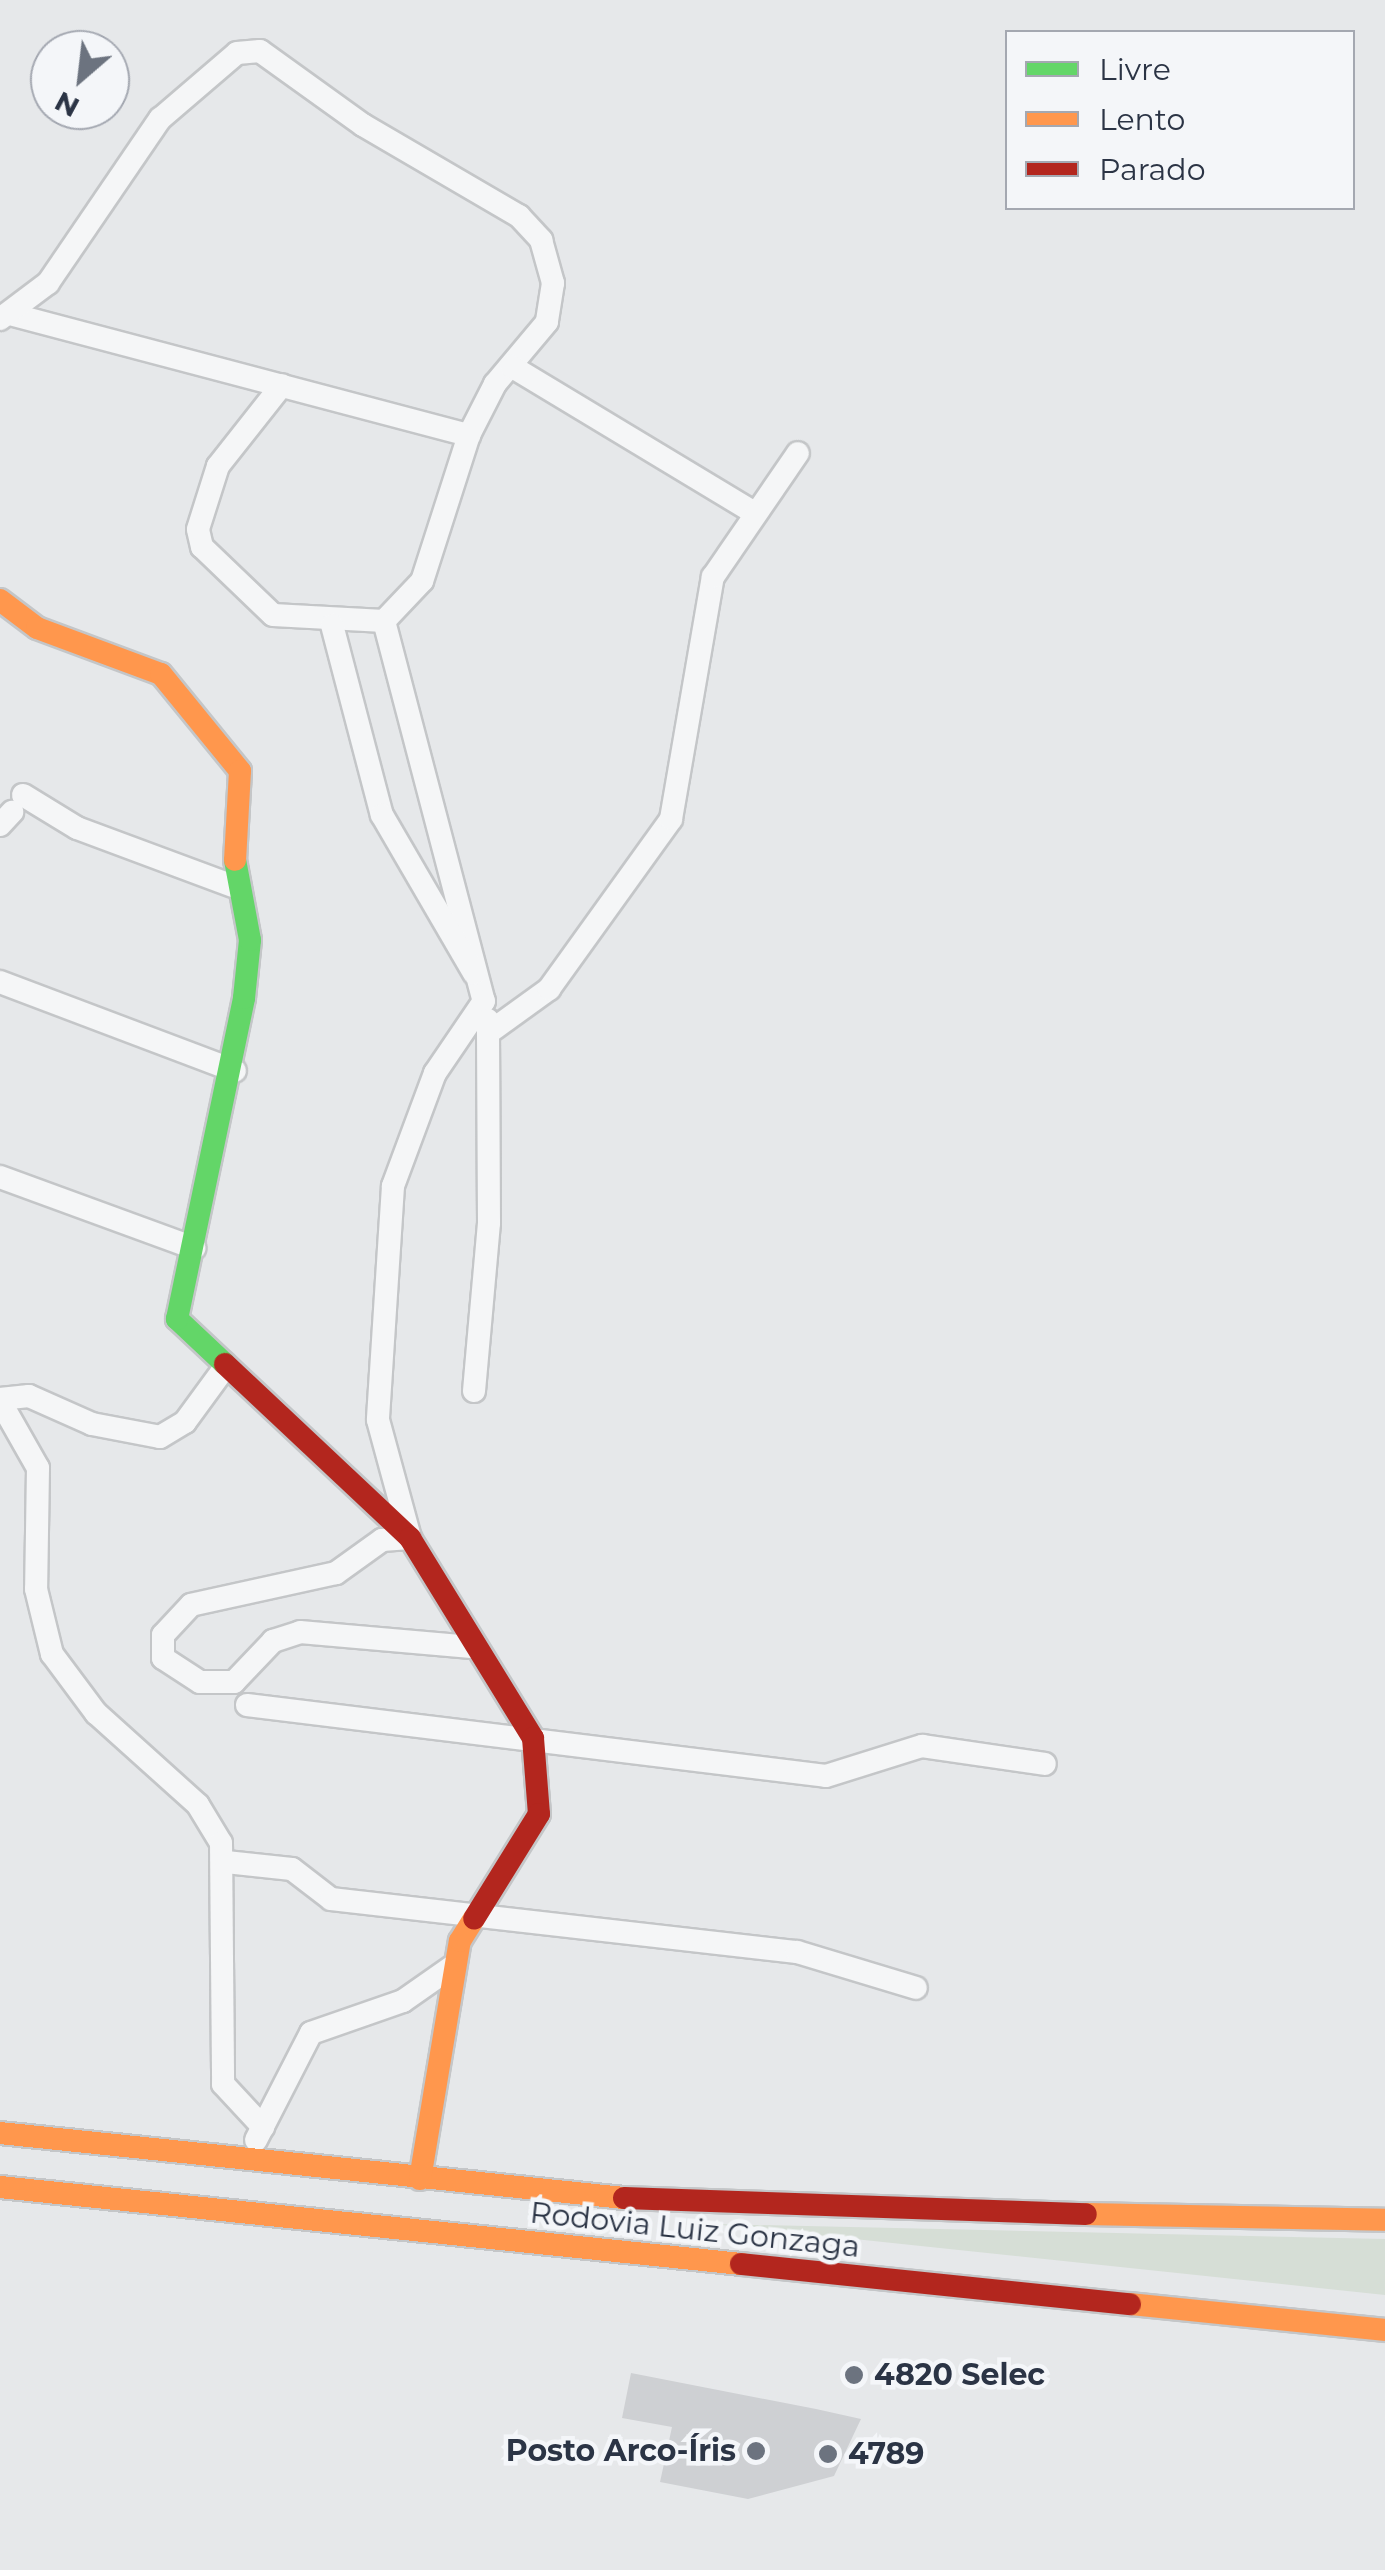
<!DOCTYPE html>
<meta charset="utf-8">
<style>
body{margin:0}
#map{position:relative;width:1385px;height:2570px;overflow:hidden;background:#e6e8ea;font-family:Montserrat,sans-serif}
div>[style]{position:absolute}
.green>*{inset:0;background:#d6ded6}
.building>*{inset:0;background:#ced0d3}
.roads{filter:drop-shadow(2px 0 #c4c6c8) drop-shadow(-2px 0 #c4c6c8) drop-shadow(0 2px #c4c6c8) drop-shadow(0 -2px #c4c6c8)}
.street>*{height:22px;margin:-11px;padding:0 11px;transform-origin:11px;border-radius:11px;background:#f5f6f7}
.fast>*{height:22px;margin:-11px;padding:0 11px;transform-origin:11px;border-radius:11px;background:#63d668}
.slow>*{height:22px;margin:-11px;padding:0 11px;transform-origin:11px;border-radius:11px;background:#ff974d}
.jam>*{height:22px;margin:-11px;padding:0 11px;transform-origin:11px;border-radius:11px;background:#b3261e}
.dots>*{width:28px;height:28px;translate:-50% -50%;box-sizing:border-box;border:5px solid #f4f6f9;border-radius:50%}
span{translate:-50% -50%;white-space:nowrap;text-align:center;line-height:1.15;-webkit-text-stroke:9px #f4f6f9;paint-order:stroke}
.street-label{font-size:30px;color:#2b3445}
.poi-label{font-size:30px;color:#2b3445;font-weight:700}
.left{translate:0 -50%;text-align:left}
.right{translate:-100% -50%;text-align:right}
.legend{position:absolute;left:1005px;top:30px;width:350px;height:180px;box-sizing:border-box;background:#f4f6f9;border:2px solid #a4a8b1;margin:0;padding:12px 18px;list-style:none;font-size:30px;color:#2b3445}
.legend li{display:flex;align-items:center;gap:20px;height:50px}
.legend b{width:50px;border:2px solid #a4a8b1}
.north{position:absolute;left:30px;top:30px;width:100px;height:100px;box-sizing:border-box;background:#f4f6f9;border:2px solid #a4a8b1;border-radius:50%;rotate:208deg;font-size:28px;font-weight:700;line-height:40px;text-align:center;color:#2b3445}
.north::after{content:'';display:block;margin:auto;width:35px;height:45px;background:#6c737f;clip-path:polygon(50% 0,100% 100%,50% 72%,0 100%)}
</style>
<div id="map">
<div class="green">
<div style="clip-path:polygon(713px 2224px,1385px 2239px,1385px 2295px)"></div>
</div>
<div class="building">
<div style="clip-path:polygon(631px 2373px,816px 2409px,861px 2419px,834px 2476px,748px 2499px,660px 2482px,672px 2427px,622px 2418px)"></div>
</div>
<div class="roads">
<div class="street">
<div style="left:10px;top:314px;width:475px;rotate:14.8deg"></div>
<div style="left:0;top:319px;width:60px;rotate:-36.9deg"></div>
<div style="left:48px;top:283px;width:199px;rotate:-55.7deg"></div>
<div style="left:160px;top:119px;width:101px;rotate:-40.6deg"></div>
<div style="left:237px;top:53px;width:23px;rotate:-5deg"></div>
<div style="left:260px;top:51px;width:127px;rotate:35.7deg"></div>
<div style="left:363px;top:125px;width:181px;rotate:30.3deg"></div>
<div style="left:519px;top:216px;width:33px;rotate:47deg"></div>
<div style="left:541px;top:240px;width:45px;rotate:74.4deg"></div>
<div style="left:553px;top:283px;width:39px;rotate:99deg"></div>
<div style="left:547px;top:322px;width:81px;rotate:130deg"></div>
<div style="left:495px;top:384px;width:57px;rotate:117deg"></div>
<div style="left:469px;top:435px;width:153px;rotate:107.8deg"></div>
<div style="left:422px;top:581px;width:55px;rotate:133.5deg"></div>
<div style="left:384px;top:621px;width:111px;rotate:-176.9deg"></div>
<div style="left:273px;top:615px;width:98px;rotate:-136.2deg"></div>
<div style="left:202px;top:547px;width:18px;rotate:-103deg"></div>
<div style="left:198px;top:529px;width:66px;rotate:-72.4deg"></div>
<div style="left:218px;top:466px;width:103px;rotate:-51.7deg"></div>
<div style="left:511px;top:366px;width:283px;rotate:31.1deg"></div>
<div style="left:384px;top:621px;width:393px;rotate:75.3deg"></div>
<div style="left:484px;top:1001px;width:87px;rotate:124.2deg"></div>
<div style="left:435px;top:1073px;width:121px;rotate:110.4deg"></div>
<div style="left:393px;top:1186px;width:234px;rotate:93.7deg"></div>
<div style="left:378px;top:1420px;width:122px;rotate:74.8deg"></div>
<div style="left:410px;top:1538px;width:28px;rotate:176deg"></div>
<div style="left:382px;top:1540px;width:57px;rotate:144.3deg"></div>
<div style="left:336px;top:1573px;width:148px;rotate:167.6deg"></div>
<div style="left:191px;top:1605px;width:41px;rotate:133deg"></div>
<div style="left:163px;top:1635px;width:23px;rotate:90deg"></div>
<div style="left:163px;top:1658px;width:44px;rotate:33deg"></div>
<div style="left:200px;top:1682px;width:34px"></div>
<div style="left:234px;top:1682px;width:57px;rotate:-46.4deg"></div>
<div style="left:273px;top:1641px;width:28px;rotate:-18deg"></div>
<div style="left:300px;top:1632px;width:172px;rotate:5deg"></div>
<div style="left:332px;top:625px;width:196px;rotate:75.3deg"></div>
<div style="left:382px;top:815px;width:183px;rotate:59.8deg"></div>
<div style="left:23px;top:795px;width:63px;rotate:31.4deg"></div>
<div style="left:77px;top:828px;width:166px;rotate:20.4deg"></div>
<div style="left:0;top:825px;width:18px;rotate:-47deg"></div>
<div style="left:0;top:982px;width:251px;rotate:20.7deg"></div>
<div style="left:491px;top:1031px;width:72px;rotate:-35.9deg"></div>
<div style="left:549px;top:989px;width:209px;rotate:-54.3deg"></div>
<div style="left:671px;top:819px;width:246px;rotate:-80.2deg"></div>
<div style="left:713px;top:577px;width:150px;rotate:-55.6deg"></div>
<div style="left:0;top:1177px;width:207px;rotate:20.1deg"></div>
<div style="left:474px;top:1391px;width:169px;rotate:-84.9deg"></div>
<div style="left:489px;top:1223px;width:203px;rotate:-90.3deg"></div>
<div style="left:0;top:1399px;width:29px;rotate:-6deg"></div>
<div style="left:29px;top:1396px;width:69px;rotate:24deg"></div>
<div style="left:92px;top:1424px;width:69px;rotate:10.8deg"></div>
<div style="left:160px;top:1437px;width:29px;rotate:-31deg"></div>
<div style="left:185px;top:1422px;width:69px;rotate:-53.8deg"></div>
<div style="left:0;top:1401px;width:77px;rotate:60.4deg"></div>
<div style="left:38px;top:1468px;width:121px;rotate:90.9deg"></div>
<div style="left:36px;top:1589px;width:67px;rotate:76.2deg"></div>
<div style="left:52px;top:1654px;width:74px;rotate:53.3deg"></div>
<div style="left:96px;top:1713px;width:137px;rotate:42deg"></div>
<div style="left:198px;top:1805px;width:44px;rotate:58.8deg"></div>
<div style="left:221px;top:1843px;width:241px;rotate:89.5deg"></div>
<div style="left:223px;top:2084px;width:59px;rotate:47.1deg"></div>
<div style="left:247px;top:1705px;width:583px;rotate:6.99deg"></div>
<div style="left:826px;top:1776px;width:101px;rotate:-17.4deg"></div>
<div style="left:922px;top:1746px;width:124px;rotate:8.3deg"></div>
<div style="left:226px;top:1862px;width:66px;rotate:6.1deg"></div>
<div style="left:292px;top:1869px;width:49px;rotate:37.6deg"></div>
<div style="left:331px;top:1899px;width:469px;rotate:6.5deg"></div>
<div style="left:797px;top:1952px;width:124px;rotate:16.8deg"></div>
<div style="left:256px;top:2140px;width:120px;rotate:-62.8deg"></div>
<div style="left:311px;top:2033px;width:97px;rotate:-19.2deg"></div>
<div style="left:403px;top:2001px;width:61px;rotate:-35deg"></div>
</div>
<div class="fast">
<div style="left:225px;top:1364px;width:66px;rotate:-136.8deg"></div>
<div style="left:177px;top:1319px;width:328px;rotate:-78.2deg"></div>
<div style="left:244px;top:998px;width:58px;rotate:-84.1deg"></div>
<div style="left:250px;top:940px;width:81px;rotate:-100.6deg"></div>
</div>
<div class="slow">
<div style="left:0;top:600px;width:46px;rotate:37.1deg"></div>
<div style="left:37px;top:628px;width:132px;rotate:20.4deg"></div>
<div style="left:161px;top:674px;width:125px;rotate:50.8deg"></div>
<div style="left:240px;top:771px;width:89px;rotate:93.2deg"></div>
<div style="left:0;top:2133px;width:627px;rotate:5.95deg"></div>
<div style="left:420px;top:2179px;width:241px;rotate:-80.5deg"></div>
<div style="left:460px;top:1941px;width:26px;rotate:-58deg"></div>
<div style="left:0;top:2187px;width:745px;rotate:5.93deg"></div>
<div style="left:1086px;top:2214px;width:299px;rotate:1.1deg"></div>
<div style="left:1130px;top:2304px;width:256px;rotate:5.8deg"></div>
</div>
<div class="jam">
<div style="left:225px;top:1364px;width:254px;rotate:43.2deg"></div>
<div style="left:410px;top:1538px;width:235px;rotate:58.4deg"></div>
<div style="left:533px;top:1738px;width:76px;rotate:85.5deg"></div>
<div style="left:539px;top:1814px;width:123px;rotate:121.8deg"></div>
<div style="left:624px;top:2198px;width:462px;rotate:2deg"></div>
<div style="left:741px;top:2264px;width:391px;rotate:5.9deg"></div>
</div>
</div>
<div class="dots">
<div style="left:854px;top:2375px;background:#6c737f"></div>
<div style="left:756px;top:2451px;background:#6c737f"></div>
<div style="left:828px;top:2454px;background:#6c737f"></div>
</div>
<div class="street-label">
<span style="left:695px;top:2230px;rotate:6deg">Rodovia Luiz Gonzaga</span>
</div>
<div class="poi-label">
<span class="left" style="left:874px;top:2375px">4820 Selec</span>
<span class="right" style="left:736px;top:2451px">Posto Arco-Íris</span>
<span class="left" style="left:848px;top:2454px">4789</span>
</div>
<ul class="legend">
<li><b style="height:12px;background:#63d668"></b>Livre</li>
<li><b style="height:12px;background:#ff974d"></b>Lento</li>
<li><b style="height:12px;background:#b3261e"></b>Parado</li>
</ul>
<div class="north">N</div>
</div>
